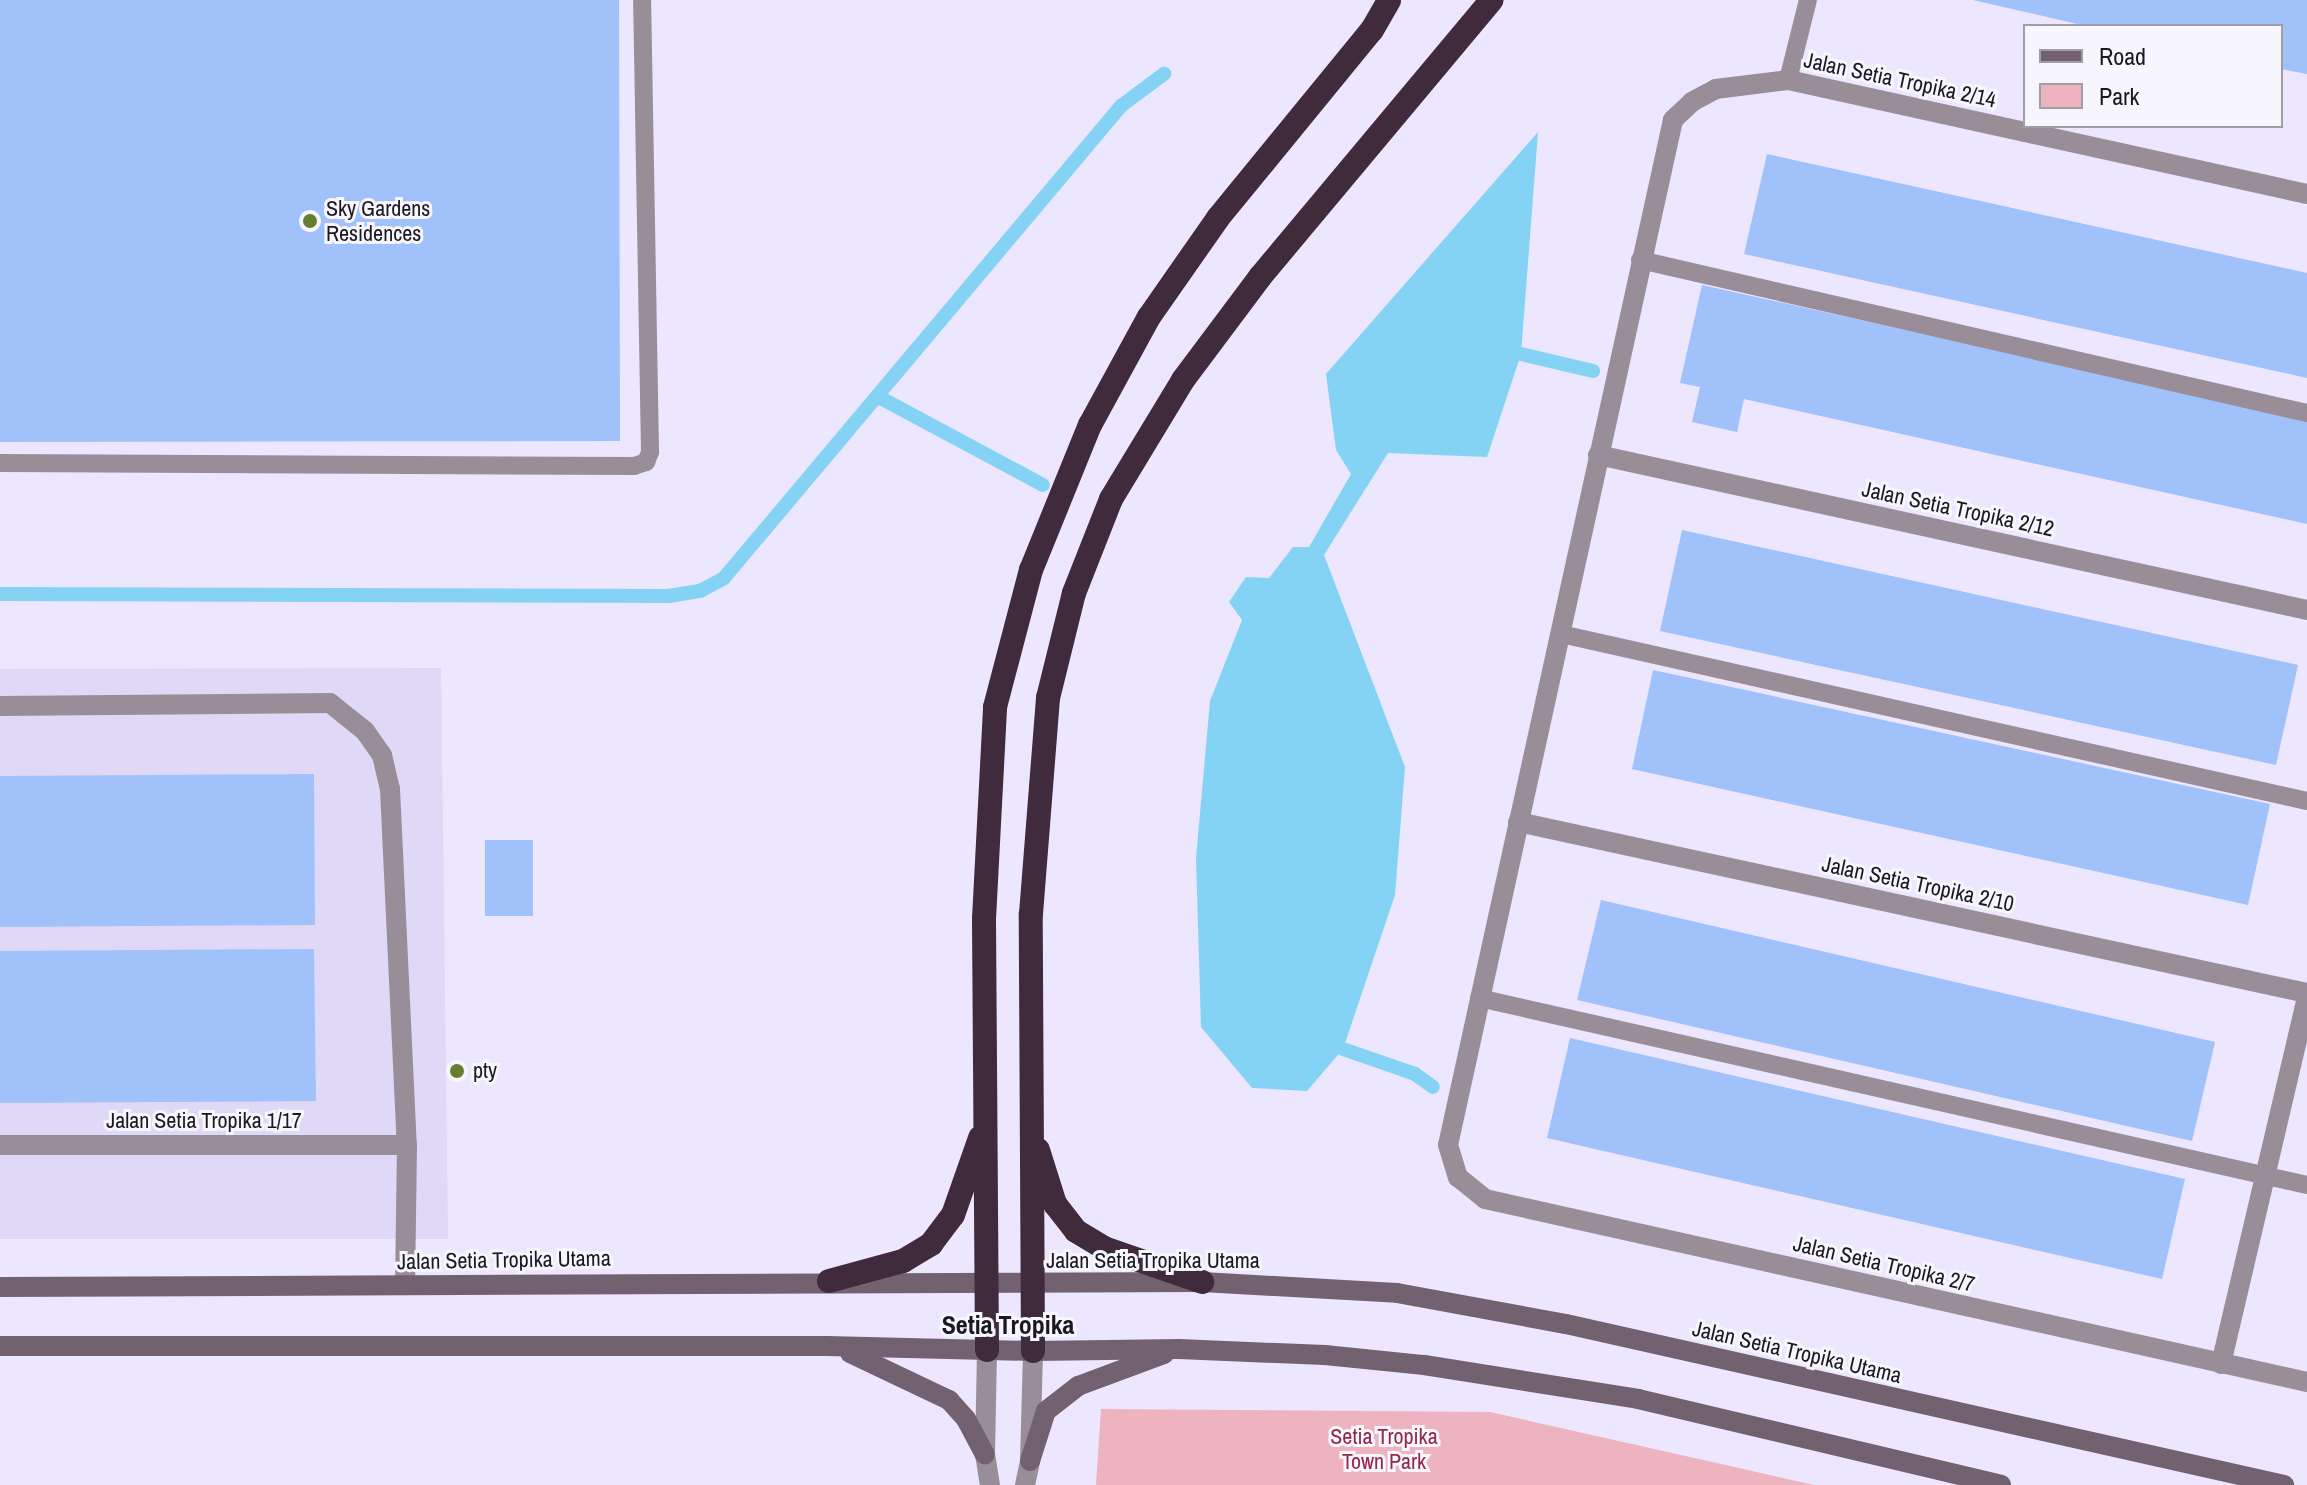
<!DOCTYPE html>
<style>
body{margin:0}
#map{position:relative;width:2307px;height:1485px;overflow:hidden;background:#ece6fe;font-family:"Archivo Narrow",sans-serif}
div>[style]{position:absolute}
.built>*{inset:0;background:#dfd8f6}
.green>*{inset:0;background:#edb3be}
.water>*{inset:0;background:#85d3f4}
.stream>*{height:14px;margin:-7px;padding:0 7px;transform-origin:7px;border-radius:7px;background:#85d3f4}
.building>*{inset:0;background:#a1c1fb}
.service>*{height:18px;margin:-9px;padding:0 9px;transform-origin:9px;border-radius:9px;background:#998e97}
.minor>*{height:20px;margin:-10px;padding:0 10px;transform-origin:10px;border-radius:10px;background:#998e97}
.secondary>*{height:20px;margin:-10px;padding:0 10px;transform-origin:10px;border-radius:10px;background:#72626f}
.motorway>*{height:24px;margin:-12px;padding:0 12px;transform-origin:12px;border-radius:12px;background:#3f2b3c}
.dots>*{width:22px;height:22px;translate:-50% -50%;box-sizing:border-box;border:4px solid #f7f6fc;border-radius:50%}
span{translate:-50% -50%;white-space:nowrap;text-align:center;line-height:1.15;-webkit-text-stroke:6px #f7f6fc;paint-order:stroke}
.street-label{font-size:22px;color:#1b1822}
.poi-label{font-size:22px;color:#1b1822}
.left{translate:0 -50%;text-align:left}
.park-label{font-size:22px;color:#922949}
.quarter-label{font-size:26px;color:#1b1822;font-weight:700}
.legend{position:absolute;left:2023px;top:24px;width:260px;height:104px;box-sizing:border-box;background:#f7f6fc;border:2px solid #9f9da5;margin:0;padding:10px 14px;list-style:none;font-size:24px;color:#1b1822}
.legend li{display:flex;align-items:center;gap:16px;height:40px}
.legend b{width:40px;border:2px solid #9f9da5}
</style>
<div id="map">
<div class="built">
<div style="clip-path:polygon(441px 668px,448px 1239px,0 1239px,0 669px)"></div>
</div>
<div class="green">
<div style="clip-path:polygon(1101px 1409px,1490px 1412px,1814px 1485px,1096px 1485px)"></div>
</div>
<div class="water">
<div style="clip-path:polygon(1538px 132px,1521px 354px,1487px 457px,1388px 453px,1324px 555px,1405px 767px,1395px 895px,1343px 1049px,1307px 1091px,1252px 1088px,1201px 1027px,1196px 858px,1210px 701px,1242px 620px,1229px 602px,1246px 577px,1269px 578px,1293px 547px,1309px 547px,1351px 474px,1336px 450px,1326px 374px)"></div>
</div>
<div class="stream">
<div style="left:1521px;top:354px;width:74px;rotate:13.3deg"></div>
<div style="left:877px;top:396px;width:188px;rotate:28.2deg"></div>
<div style="left:0;top:594px;width:668px;rotate:0.17deg"></div>
<div style="left:668px;top:596px;width:32px;rotate:-9deg"></div>
<div style="left:700px;top:591px;width:27px;rotate:-28deg"></div>
<div style="left:724px;top:578px;width:617px;rotate:-49.93deg"></div>
<div style="left:1121px;top:106px;width:54px;rotate:-36.7deg"></div>
<div style="left:1343px;top:1049px;width:76px;rotate:19.1deg"></div>
<div style="left:1415px;top:1074px;width:22px;rotate:36deg"></div>
</div>
<div class="building">
<div style="clip-path:polygon(0 0,619px 0,620px 441px,0 442px)"></div>
<div style="clip-path:polygon(1973px 0,2307px 0,2307px 74px,2281px 69px,2281px 26px,2086px 26px)"></div>
<div style="clip-path:polygon(1767px 154px,2307px 273px,2307px 378px,1744px 254px)"></div>
<div style="clip-path:polygon(1702px 285px,2307px 419px,2307px 524px,1744px 399px,1737px 432px,1692px 422px,1700px 387px,1680px 383px)"></div>
<div style="clip-path:polygon(1682px 530px,2298px 665px,2276px 765px,1660px 631px)"></div>
<div style="clip-path:polygon(1653px 670px,2270px 804px,2248px 905px,1632px 769px)"></div>
<div style="clip-path:polygon(314px 774px,315px 925px,0 927px,0 776px)"></div>
<div style="clip-path:polygon(485px 840px,533px 840px,533px 916px,485px 916px)"></div>
<div style="clip-path:polygon(1601px 900px,2215px 1042px,2192px 1141px,1577px 1000px)"></div>
<div style="clip-path:polygon(314px 949px,316px 1101px,0 1103px,0 951px)"></div>
<div style="clip-path:polygon(1570px 1038px,2185px 1179px,2162px 1279px,1547px 1138px)"></div>
</div>
<div class="service">
<div style="left:1788px;top:80px;width:82px;rotate:-76deg"></div>
<div style="left:1640px;top:260px;width:684px;rotate:12.92deg"></div>
<div style="left:0;top:463px;width:634px;rotate:0.27deg"></div>
<div style="left:634px;top:466px;width:13px;rotate:-18deg"></div>
<div style="left:646px;top:462px;width:11px;rotate:-68deg"></div>
<div style="left:650px;top:452px;width:452px;rotate:-91deg"></div>
<div style="left:1561px;top:634px;width:764px;rotate:12.62deg"></div>
<div style="left:1479px;top:998px;width:849px;rotate:12.73deg"></div>
</div>
<div class="minor">
<div style="left:2307px;top:194px;width:531px;rotate:-167.61deg"></div>
<div style="left:1788px;top:80px;width:73px;rotate:172.9deg"></div>
<div style="left:1716px;top:89px;width:27px;rotate:152deg"></div>
<div style="left:1692px;top:102px;width:26px;rotate:137deg"></div>
<div style="left:1673px;top:120px;width:1049px;rotate:102.38deg"></div>
<div style="left:1448px;top:1145px;width:34px;rotate:73deg"></div>
<div style="left:1458px;top:1177px;width:35px;rotate:39deg"></div>
<div style="left:1485px;top:1199px;width:842px;rotate:12.55deg"></div>
<div style="left:1598px;top:455px;width:726px;rotate:12.33deg"></div>
<div style="left:0;top:706px;width:330px;rotate:-0.5deg"></div>
<div style="left:330px;top:703px;width:45px;rotate:38.7deg"></div>
<div style="left:365px;top:731px;width:29px;rotate:55deg"></div>
<div style="left:382px;top:755px;width:35px;rotate:77deg"></div>
<div style="left:390px;top:789px;width:356px;rotate:87.3deg"></div>
<div style="left:407px;top:1145px;width:140px;rotate:90.8deg"></div>
<div style="left:1518px;top:822px;width:807px;rotate:12.23deg"></div>
<div style="left:0;top:1145px;width:407px"></div>
<div style="left:987px;top:1350px;width:104px;rotate:91.1deg"></div>
<div style="left:985px;top:1454px;width:31px;rotate:81deg"></div>
<div style="left:2221px;top:1364px;width:377px;rotate:-76.8deg"></div>
<div style="left:1025px;top:1485px;width:25px;rotate:-78deg"></div>
<div style="left:1030px;top:1461px;width:110px;rotate:-88.4deg"></div>
</div>
<div class="secondary">
<div style="left:0;top:1287px;width:1202px;rotate:-0.24deg"></div>
<div style="left:1202px;top:1282px;width:195px;rotate:3.2deg"></div>
<div style="left:1397px;top:1293px;width:172px;rotate:10.4deg"></div>
<div style="left:1566px;top:1324px;width:736px;rotate:12.64deg"></div>
<div style="left:0;top:1346px;width:827px"></div>
<div style="left:827px;top:1346px;width:206px;rotate:1.4deg"></div>
<div style="left:1033px;top:1351px;width:146px;rotate:-0.8deg"></div>
<div style="left:1179px;top:1349px;width:146px;rotate:2.4deg"></div>
<div style="left:1325px;top:1355px;width:100px;rotate:5.8deg"></div>
<div style="left:1424px;top:1365px;width:217px;rotate:9deg"></div>
<div style="left:1638px;top:1399px;width:373px;rotate:13.3deg"></div>
<div style="left:850px;top:1353px;width:110px;rotate:25.4deg"></div>
<div style="left:949px;top:1400px;width:25px;rotate:48deg"></div>
<div style="left:966px;top:1419px;width:40px;rotate:62deg"></div>
<div style="left:1030px;top:1461px;width:52px;rotate:-72.3deg"></div>
<div style="left:1046px;top:1411px;width:41px;rotate:-38deg"></div>
<div style="left:1078px;top:1386px;width:92px;rotate:-20.4deg"></div>
</div>
<div class="motorway">
<div style="left:1038px;top:1150px;width:57px;rotate:72.5deg"></div>
<div style="left:1055px;top:1204px;width:34px;rotate:52deg"></div>
<div style="left:1076px;top:1231px;width:33px;rotate:31deg"></div>
<div style="left:1104px;top:1248px;width:104px;rotate:19.1deg"></div>
<div style="left:829px;top:1281px;width:77px;rotate:-15.1deg"></div>
<div style="left:903px;top:1261px;width:33px;rotate:-31deg"></div>
<div style="left:931px;top:1244px;width:36px;rotate:-53deg"></div>
<div style="left:953px;top:1215px;width:82px;rotate:-70.7deg"></div>
<div style="left:987px;top:1350px;width:431px;rotate:-90.4deg"></div>
<div style="left:984px;top:919px;width:212px;rotate:-87deg"></div>
<div style="left:995px;top:707px;width:142px;rotate:-75.3deg"></div>
<div style="left:1031px;top:570px;width:157px;rotate:-67.9deg"></div>
<div style="left:1090px;top:425px;width:123px;rotate:-61.4deg"></div>
<div style="left:1149px;top:317px;width:121px;rotate:-55.1deg"></div>
<div style="left:1218px;top:218px;width:243px;rotate:-50.7deg"></div>
<div style="left:1372px;top:30px;width:34px;rotate:-60deg"></div>
<div style="left:1033px;top:1351px;width:437px;rotate:-90.3deg"></div>
<div style="left:1031px;top:914px;width:217px;rotate:-85.5deg"></div>
<div style="left:1048px;top:698px;width:108px;rotate:-76.1deg"></div>
<div style="left:1074px;top:593px;width:101px;rotate:-68.5deg"></div>
<div style="left:1111px;top:499px;width:139px;rotate:-58.8deg"></div>
<div style="left:1183px;top:380px;width:129px;rotate:-53.2deg"></div>
<div style="left:1260px;top:277px;width:361px;rotate:-50.1deg"></div>
</div>
<div class="dots">
<div style="left:310px;top:221px;background:#677e30"></div>
<div style="left:457px;top:1071px;background:#677e30"></div>
</div>
<div class="street-label">
<span style="left:1900px;top:80px;rotate:12deg">Jalan Setia Tropika 2/14</span>
<span style="left:1958px;top:509px;rotate:12deg">Jalan Setia Tropika 2/12</span>
<span style="left:1918px;top:884px;rotate:12deg">Jalan Setia Tropika 2/10</span>
<span style="left:204px;top:1121px">Jalan Setia Tropika 1/17</span>
<span style="left:504px;top:1260px;rotate:-1deg">Jalan Setia Tropika Utama</span>
<span style="left:1153px;top:1261px">Jalan Setia Tropika Utama</span>
<span style="left:1884px;top:1264px;rotate:13deg">Jalan Setia Tropika 2/7</span>
<span style="left:1797px;top:1352px;rotate:13deg">Jalan Setia Tropika Utama</span>
</div>
<div class="poi-label">
<span class="left" style="left:326px;top:221px">Sky Gardens<br>Residences</span>
<span class="left" style="left:473px;top:1071px">pty</span>
</div>
<div class="park-label">
<span style="left:1384px;top:1449px">Setia Tropika<br>Town Park</span>
</div>
<div class="quarter-label">
<span style="left:1008px;top:1325px">Setia Tropika</span>
</div>
<ul class="legend">
<li><b style="height:10px;background:#72626f"></b>Road</li>
<li><b style="height:22px;background:#edb3be"></b>Park</li>
</ul>
</div>
